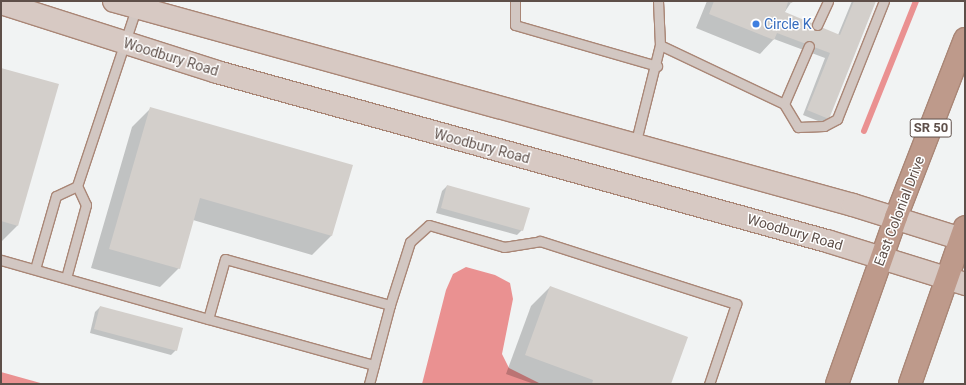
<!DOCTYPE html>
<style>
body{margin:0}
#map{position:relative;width:966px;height:385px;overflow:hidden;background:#f1f3f3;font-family:Roboto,sans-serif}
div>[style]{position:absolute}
.water>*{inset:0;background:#ea9191}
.shadow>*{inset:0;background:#0003}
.stream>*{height:6px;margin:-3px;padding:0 3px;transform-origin:3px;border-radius:3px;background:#ea9191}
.building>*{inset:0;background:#d3cfcb}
.roads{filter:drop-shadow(1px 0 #a98676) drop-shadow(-1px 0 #a98676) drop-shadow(0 1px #a98676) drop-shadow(0 -1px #a98676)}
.lane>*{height:9px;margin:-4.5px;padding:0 4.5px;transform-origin:4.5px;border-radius:4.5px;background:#d2c7c2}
.secondary>*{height:22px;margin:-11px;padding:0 11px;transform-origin:11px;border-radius:11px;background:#d7c9c3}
.highway>*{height:22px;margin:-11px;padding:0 11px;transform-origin:11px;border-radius:11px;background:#be9a8b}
.dots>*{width:11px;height:11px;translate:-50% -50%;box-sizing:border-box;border:2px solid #fff;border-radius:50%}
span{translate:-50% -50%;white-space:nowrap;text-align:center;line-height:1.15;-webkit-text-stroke:3px #fff;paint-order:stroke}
.shield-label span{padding:1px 3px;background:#fff;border:1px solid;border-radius:3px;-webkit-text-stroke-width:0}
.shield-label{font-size:13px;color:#5e4f49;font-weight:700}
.shop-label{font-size:14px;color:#366cbe}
.left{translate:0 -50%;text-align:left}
.street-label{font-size:14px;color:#5e4f49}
.frame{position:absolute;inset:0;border:2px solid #5e4f49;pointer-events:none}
</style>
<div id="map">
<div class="water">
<div style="clip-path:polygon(466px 267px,495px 275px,510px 283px,513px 299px,502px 354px,509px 368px,541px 384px,422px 384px,446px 290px,453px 274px)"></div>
<div style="clip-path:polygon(1px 372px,44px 384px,1px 384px)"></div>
</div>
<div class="shadow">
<div style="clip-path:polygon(707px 1px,792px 1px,782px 16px,838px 35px,852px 1px,874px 1px,828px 118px,823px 123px,803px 115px,825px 58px,774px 39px,760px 54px,696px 28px)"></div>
<div style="clip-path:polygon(1px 69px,17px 226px,1px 242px)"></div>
<div style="clip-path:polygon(151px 108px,351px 166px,331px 236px,312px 255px,193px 220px,179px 268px,160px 287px,91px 268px,132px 127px)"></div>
<div style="clip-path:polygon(447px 186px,522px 230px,517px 235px,436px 213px,442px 191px)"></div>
<div style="clip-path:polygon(550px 287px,669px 384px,534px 384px,506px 374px,531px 306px)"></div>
<div style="clip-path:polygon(100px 307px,176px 350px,171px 355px,90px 333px,95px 312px)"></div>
</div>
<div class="stream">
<div style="left:864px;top:131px;width:140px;rotate:-68.2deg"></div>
</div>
<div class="building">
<div style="clip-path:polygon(714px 1px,793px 1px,792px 3px,788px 2px,785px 12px,840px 35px,854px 1px,876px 1px,829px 119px,807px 110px,830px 53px,777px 33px,774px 40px,709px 14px)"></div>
<div style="clip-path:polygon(1px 68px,59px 84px,18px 226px,1px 221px)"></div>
<div style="clip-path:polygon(150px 107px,353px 165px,332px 236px,200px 198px,180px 269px,109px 249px)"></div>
<div style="clip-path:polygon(447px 185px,530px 208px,523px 231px,441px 208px)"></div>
<div style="clip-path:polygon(550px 286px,688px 337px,671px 384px,592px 384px,593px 380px,525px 355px)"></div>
<div style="clip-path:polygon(100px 306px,183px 328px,177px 351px,94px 329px)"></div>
</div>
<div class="roads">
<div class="lane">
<div style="left:515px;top:1px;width:24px;rotate:90deg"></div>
<div style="left:515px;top:25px;width:148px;rotate:16.1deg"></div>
<div style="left:658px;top:1px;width:44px;rotate:87.4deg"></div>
<div style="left:817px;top:25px;width:26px;rotate:-65deg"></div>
<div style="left:784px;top:104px;width:27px;rotate:59deg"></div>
<div style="left:798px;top:127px;width:26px;rotate:-2deg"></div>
<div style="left:824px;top:126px;width:15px;rotate:-28deg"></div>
<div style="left:837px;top:119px;width:127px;rotate:-68.3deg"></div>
<div style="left:635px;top:145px;width:103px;rotate:-76deg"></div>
<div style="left:660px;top:45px;width:137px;rotate:25.4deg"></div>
<div style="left:784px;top:104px;width:63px;rotate:-66.7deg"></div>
<div style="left:1px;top:260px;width:215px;rotate:15.9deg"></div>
<div style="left:208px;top:319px;width:172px;rotate:15.5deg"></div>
<div style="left:374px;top:365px;width:62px;rotate:-75.1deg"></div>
<div style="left:390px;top:305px;width:171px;rotate:-164.4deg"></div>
<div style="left:225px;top:259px;width:62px;rotate:105.8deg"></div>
<div style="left:35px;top:269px;width:76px;rotate:-74deg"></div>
<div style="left:56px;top:196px;width:23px;rotate:-25deg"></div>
<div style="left:66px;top:278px;width:76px;rotate:-74.7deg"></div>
<div style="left:86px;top:205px;width:21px;rotate:-115deg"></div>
<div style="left:77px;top:186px;width:190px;rotate:-71.6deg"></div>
<div style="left:390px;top:305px;width:66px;rotate:-72.4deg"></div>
<div style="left:410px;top:242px;width:25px;rotate:-42deg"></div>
<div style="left:429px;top:225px;width:78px;rotate:16.3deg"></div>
<div style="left:504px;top:247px;width:36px;rotate:-9deg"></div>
<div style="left:540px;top:241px;width:206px;rotate:17.8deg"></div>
<div style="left:736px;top:304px;width:84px;rotate:108.6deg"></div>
<div style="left:369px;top:384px;width:20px;rotate:-75deg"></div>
</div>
<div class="secondary">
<div style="left:114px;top:1px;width:767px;rotate:15.43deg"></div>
<div style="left:853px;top:205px;width:117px;rotate:17.4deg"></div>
<div style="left:1px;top:3px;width:227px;rotate:17.7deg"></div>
<div style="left:217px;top:72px;width:633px;rotate:15.49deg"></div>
<div style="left:827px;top:241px;width:145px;rotate:17.3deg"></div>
</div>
<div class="highway">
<div style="left:837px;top:384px;width:177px;rotate:-70.5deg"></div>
<div style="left:896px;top:217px;width:191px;rotate:-68.8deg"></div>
<div style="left:910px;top:384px;width:166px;rotate:-70.7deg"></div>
</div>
</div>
<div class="dots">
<div style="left:756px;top:24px;background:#3f7fe0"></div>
</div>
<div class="shield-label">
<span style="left:931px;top:128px">SR 50</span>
</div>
<div class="shop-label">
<span class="left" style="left:764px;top:24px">Circle K</span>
</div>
<div class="street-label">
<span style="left:171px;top:57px;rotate:17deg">Woodbury Road</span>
<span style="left:482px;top:146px;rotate:15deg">Woodbury Road</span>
<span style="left:899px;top:211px;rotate:-69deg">East Colonial Drive</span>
<span style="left:795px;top:232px;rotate:16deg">Woodbury Road</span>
</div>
<div class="frame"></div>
</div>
